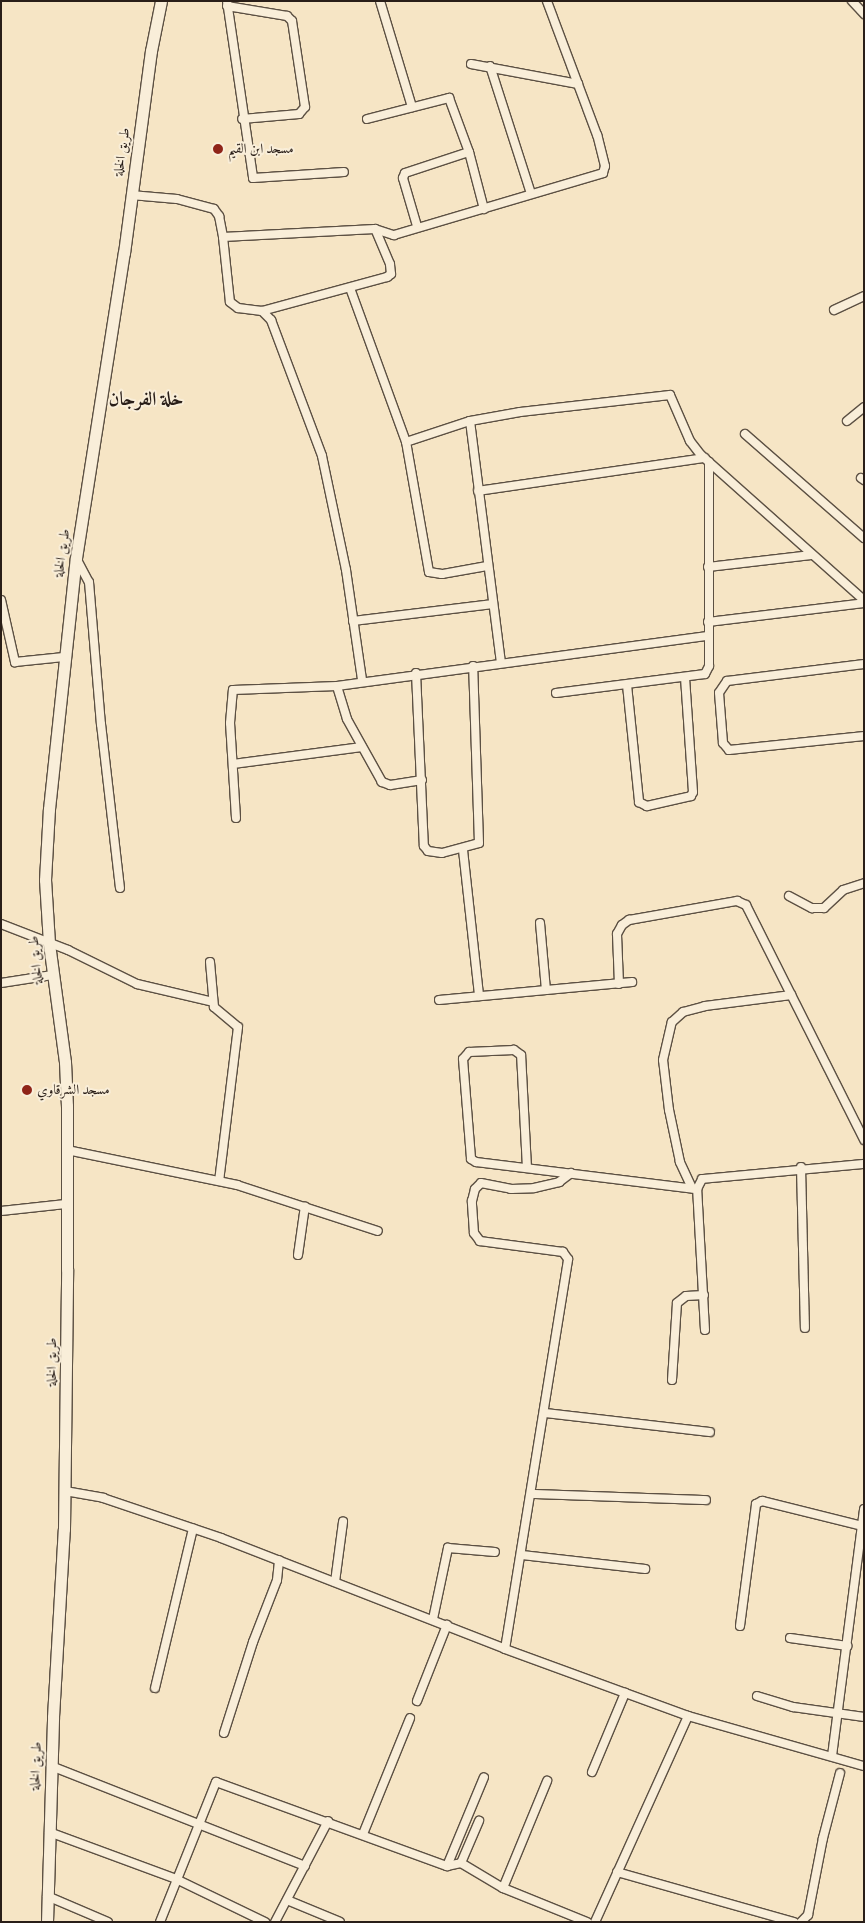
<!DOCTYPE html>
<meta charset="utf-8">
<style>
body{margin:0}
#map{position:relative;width:865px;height:1923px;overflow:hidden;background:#f6e5c5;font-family:"IM FELL English",Amiri,serif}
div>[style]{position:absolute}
.roads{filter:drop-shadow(1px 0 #5c5043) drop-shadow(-1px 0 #5c5043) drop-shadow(0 1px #5c5043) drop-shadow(0 -1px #5c5043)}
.street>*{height:8px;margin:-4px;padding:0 4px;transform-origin:4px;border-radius:4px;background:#f9eed9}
.secondary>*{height:11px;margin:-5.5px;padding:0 5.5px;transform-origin:5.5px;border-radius:5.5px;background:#f9eed9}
.dots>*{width:14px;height:14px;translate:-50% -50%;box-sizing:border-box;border:2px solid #f9eed9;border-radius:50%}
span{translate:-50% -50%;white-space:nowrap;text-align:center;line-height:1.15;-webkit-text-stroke:4px #f9eed9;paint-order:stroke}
.poi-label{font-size:14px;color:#291e18}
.left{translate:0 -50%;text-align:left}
.street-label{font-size:14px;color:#291e18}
.district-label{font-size:19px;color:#291e18;font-weight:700}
.frame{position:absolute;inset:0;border:2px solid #291e18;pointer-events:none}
</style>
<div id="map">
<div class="roads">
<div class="street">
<div style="left:227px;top:1px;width:179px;rotate:81.6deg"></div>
<div style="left:253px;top:178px;width:91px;rotate:-3.8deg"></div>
<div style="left:380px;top:1px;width:111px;rotate:73.2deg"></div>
<div style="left:852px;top:1px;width:18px;rotate:47deg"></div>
<div style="left:227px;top:6px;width:61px;rotate:9.5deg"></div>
<div style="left:287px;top:16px;width:7px;rotate:45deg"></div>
<div style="left:292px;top:21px;width:87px;rotate:81.4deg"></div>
<div style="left:305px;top:107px;width:9px;rotate:131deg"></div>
<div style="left:299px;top:114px;width:57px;rotate:175deg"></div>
<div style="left:471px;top:64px;width:109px;rotate:10.6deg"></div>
<div style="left:490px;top:66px;width:134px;rotate:72.2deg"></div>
<div style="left:367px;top:119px;width:85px;rotate:-14.4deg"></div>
<div style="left:449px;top:98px;width:58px;rotate:69.7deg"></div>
<div style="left:131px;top:195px;width:46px;rotate:5deg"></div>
<div style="left:177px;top:199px;width:38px;rotate:15deg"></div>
<div style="left:214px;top:209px;width:9px;rotate:54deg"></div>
<div style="left:219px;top:216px;width:21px;rotate:79deg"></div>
<div style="left:223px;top:237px;width:65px;rotate:83.9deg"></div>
<div style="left:230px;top:302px;width:10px;rotate:37deg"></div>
<div style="left:238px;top:308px;width:24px;rotate:7deg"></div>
<div style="left:262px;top:311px;width:13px;rotate:45deg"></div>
<div style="left:271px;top:320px;width:145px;rotate:69.4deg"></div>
<div style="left:322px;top:456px;width:116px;rotate:78.1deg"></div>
<div style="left:346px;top:570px;width:111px;rotate:81.7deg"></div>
<div style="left:417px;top:226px;width:50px;rotate:-106.3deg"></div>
<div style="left:403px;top:178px;width:5px;rotate:-68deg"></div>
<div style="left:405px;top:173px;width:67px;rotate:-18.2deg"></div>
<div style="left:469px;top:152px;width:59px;rotate:75.3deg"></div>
<div style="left:223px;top:237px;width:152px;rotate:-3deg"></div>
<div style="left:375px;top:229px;width:20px;rotate:18deg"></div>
<div style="left:394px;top:235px;width:218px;rotate:-16.5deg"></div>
<div style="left:603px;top:173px;width:7px;rotate:-74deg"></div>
<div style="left:605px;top:166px;width:32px;rotate:-104deg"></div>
<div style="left:597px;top:135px;width:143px;rotate:-110.5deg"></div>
<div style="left:350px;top:288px;width:164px;rotate:70deg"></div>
<div style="left:834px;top:310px;width:33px;rotate:-25deg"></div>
<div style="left:262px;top:311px;width:130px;rotate:-15.2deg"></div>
<div style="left:387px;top:277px;width:5px;rotate:-37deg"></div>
<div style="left:391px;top:274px;width:10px;rotate:-96deg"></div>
<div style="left:390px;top:264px;width:38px;rotate:-113deg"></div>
<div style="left:470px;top:421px;width:244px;rotate:82.7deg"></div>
<div style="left:847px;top:421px;width:22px;rotate:-39deg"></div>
<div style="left:745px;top:434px;width:158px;rotate:41.2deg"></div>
<div style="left:861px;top:478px;width:4px;rotate:34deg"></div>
<div style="left:478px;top:491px;width:229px;rotate:-8.3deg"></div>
<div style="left:76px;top:558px;width:27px;rotate:62deg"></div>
<div style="left:89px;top:582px;width:143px;rotate:85.2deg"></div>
<div style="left:101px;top:724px;width:165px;rotate:83.4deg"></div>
<div style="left:487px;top:566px;width:46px;rotate:169.9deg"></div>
<div style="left:442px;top:574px;width:13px;rotate:-171deg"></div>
<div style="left:429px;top:572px;width:132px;rotate:-100deg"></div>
<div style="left:406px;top:442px;width:67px;rotate:-18.2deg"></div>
<div style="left:470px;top:421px;width:51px;rotate:-10.2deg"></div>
<div style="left:520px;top:412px;width:151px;rotate:-6.5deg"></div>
<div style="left:670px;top:395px;width:50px;rotate:66.5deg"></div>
<div style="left:690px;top:441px;width:18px;rotate:52deg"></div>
<div style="left:701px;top:455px;width:218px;rotate:41.7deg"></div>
<div style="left:708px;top:567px;width:104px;rotate:-6.6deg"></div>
<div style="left:1px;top:600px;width:64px;rotate:77.3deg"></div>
<div style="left:15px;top:662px;width:49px;rotate:-5.8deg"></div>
<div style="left:353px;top:621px;width:141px;rotate:-6.9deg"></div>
<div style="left:708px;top:622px;width:157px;rotate:-6.9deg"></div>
<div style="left:864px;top:664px;width:138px;rotate:172.9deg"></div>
<div style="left:727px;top:681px;width:14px;rotate:124deg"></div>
<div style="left:719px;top:693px;width:50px;rotate:85.4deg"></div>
<div style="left:723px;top:743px;width:9px;rotate:49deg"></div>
<div style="left:729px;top:750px;width:136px;rotate:-5.9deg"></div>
<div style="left:416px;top:673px;width:173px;rotate:87.4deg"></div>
<div style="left:424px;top:846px;width:6px;rotate:51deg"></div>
<div style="left:428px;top:851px;width:14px;rotate:8deg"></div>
<div style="left:442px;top:853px;width:38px;rotate:-15deg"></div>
<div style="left:479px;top:843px;width:177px;rotate:-91.9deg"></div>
<div style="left:627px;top:685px;width:118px;rotate:84.1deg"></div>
<div style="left:639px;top:802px;width:9px;rotate:27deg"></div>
<div style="left:647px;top:806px;width:45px;rotate:-12.8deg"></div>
<div style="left:691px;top:796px;width:4px;rotate:-63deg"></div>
<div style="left:693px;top:792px;width:114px;rotate:-94deg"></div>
<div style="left:556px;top:693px;width:150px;rotate:-7.3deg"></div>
<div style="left:705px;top:674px;width:9px;rotate:-63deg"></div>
<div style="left:709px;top:666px;width:204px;rotate:-90deg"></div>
<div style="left:233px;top:764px;width:130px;rotate:-7.5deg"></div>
<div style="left:422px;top:780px;width:32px;rotate:171deg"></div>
<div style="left:390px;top:785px;width:9px;rotate:-159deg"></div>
<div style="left:382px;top:782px;width:72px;rotate:-119.1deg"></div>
<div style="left:347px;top:719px;width:34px;rotate:-107deg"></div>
<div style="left:337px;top:686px;width:374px;rotate:-7.7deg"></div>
<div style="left:236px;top:818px;width:95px;rotate:-93.6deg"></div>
<div style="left:230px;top:723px;width:33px;rotate:-85deg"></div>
<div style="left:233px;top:690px;width:104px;rotate:-2.2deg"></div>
<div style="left:463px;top:850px;width:147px;rotate:83.7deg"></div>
<div style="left:789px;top:896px;width:26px;rotate:28deg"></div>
<div style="left:812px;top:908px;width:12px"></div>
<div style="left:824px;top:908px;width:26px;rotate:-43deg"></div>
<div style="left:843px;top:890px;width:22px;rotate:-18deg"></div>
<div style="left:540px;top:923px;width:67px;rotate:84.9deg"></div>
<div style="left:1px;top:924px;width:72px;rotate:21.2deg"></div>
<div style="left:68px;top:950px;width:77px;rotate:26.2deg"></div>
<div style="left:137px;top:984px;width:78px;rotate:13.3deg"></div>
<div style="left:210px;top:962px;width:45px;rotate:84.9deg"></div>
<div style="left:214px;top:1007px;width:31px;rotate:40deg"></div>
<div style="left:238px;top:1027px;width:155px;rotate:97deg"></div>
<div style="left:1px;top:983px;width:52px;rotate:-8.9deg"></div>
<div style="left:619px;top:984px;width:50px;rotate:-92.3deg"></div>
<div style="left:617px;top:934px;width:10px;rotate:-61deg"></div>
<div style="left:622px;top:925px;width:9px;rotate:-36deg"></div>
<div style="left:629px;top:920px;width:110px;rotate:-10deg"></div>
<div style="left:737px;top:901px;width:10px;rotate:24deg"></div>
<div style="left:746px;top:905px;width:263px;rotate:63.3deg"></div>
<div style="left:439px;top:1000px;width:194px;rotate:-5.3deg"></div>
<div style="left:67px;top:1150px;width:174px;rotate:11.6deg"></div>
<div style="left:237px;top:1185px;width:148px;rotate:18.1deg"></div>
<div style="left:801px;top:1167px;width:161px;rotate:88.6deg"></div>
<div style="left:527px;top:1168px;width:113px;rotate:-93deg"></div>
<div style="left:521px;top:1055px;width:9px;rotate:-144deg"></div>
<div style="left:514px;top:1050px;width:45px;rotate:177.5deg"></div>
<div style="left:469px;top:1052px;width:9px;rotate:131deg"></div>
<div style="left:463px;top:1059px;width:100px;rotate:85.4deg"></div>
<div style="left:471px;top:1159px;width:6px;rotate:31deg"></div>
<div style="left:476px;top:1162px;width:223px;rotate:7deg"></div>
<div style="left:692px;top:1188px;width:29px;rotate:-115deg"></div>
<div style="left:680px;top:1162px;width:53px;rotate:-101.9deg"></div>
<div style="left:669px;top:1110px;width:50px;rotate:-96.8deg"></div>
<div style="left:663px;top:1060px;width:39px;rotate:-77deg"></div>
<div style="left:672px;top:1022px;width:15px;rotate:-42deg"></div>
<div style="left:683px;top:1012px;width:23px;rotate:-15deg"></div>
<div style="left:705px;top:1006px;width:87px;rotate:-7.3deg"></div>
<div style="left:1px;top:1211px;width:65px;rotate:-6.1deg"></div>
<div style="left:298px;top:1255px;width:49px;rotate:-81.9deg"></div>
<div style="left:705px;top:1330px;width:141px;rotate:-93.2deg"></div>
<div style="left:697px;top:1189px;width:11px;rotate:-63deg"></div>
<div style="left:702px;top:1179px;width:163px;rotate:-5.3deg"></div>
<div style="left:672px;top:1380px;width:77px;rotate:-86.3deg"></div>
<div style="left:677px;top:1303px;width:11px;rotate:-38deg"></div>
<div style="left:686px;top:1296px;width:18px;rotate:-3deg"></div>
<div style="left:545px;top:1413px;width:166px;rotate:6.6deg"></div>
<div style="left:65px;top:1491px;width:39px;rotate:10deg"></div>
<div style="left:103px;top:1498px;width:125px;rotate:18.7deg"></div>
<div style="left:221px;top:1538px;width:305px;rotate:21.3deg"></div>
<div style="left:505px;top:1649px;width:195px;rotate:20.1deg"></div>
<div style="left:688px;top:1716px;width:183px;rotate:15.9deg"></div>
<div style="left:532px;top:1494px;width:174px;rotate:2deg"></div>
<div style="left:522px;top:1555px;width:124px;rotate:6.5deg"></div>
<div style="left:335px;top:1582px;width:61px;rotate:-82.4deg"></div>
<div style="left:433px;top:1619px;width:73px;rotate:-78.1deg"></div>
<div style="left:448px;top:1548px;width:47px;rotate:4.9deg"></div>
<div style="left:740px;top:1626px;width:123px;rotate:-82.5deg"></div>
<div style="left:756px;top:1504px;width:7px;rotate:-27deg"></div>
<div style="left:762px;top:1501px;width:103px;rotate:14deg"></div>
<div style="left:790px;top:1638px;width:58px;rotate:8deg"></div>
<div style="left:505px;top:1649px;width:395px;rotate:-80.8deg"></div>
<div style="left:568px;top:1259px;width:9px;rotate:-126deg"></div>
<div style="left:563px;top:1252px;width:84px;rotate:-172.5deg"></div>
<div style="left:480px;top:1241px;width:10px;rotate:-127deg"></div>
<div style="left:474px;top:1233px;width:32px;rotate:-94deg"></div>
<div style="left:472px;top:1201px;width:12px;rotate:-76deg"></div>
<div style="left:475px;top:1189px;width:8px;rotate:-45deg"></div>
<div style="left:481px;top:1183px;width:31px;rotate:11deg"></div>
<div style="left:511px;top:1189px;width:23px;rotate:-2deg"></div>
<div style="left:534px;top:1188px;width:26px;rotate:-13deg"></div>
<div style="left:559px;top:1182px;width:15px;rotate:-37deg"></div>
<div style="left:155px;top:1688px;width:164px;rotate:-76.6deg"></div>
<div style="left:757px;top:1696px;width:38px;rotate:17deg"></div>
<div style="left:793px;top:1707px;width:72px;rotate:8deg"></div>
<div style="left:417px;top:1701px;width:82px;rotate:-68.5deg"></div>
<div style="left:224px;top:1733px;width:96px;rotate:-72.3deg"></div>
<div style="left:253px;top:1642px;width:66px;rotate:-68.8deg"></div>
<div style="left:277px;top:1580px;width:20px;rotate:-84deg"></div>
<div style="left:832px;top:1756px;width:249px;rotate:-82.6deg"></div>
<div style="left:51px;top:1766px;width:273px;rotate:21.5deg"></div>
<div style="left:592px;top:1772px;width:86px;rotate:-67.3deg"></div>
<div style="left:49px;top:1832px;width:135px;rotate:20.3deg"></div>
<div style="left:176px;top:1879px;width:99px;rotate:25.8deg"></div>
<div style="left:363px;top:1834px;width:125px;rotate:-67.9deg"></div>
<div style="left:461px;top:1863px;width:46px;rotate:-66.8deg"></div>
<div style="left:447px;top:1866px;width:96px;rotate:-67.4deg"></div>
<div style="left:617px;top:1872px;width:184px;rotate:15.8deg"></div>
<div style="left:503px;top:1888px;width:116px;rotate:-67.6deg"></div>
<div style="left:47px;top:1896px;width:66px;rotate:23.1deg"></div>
<div style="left:287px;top:1900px;width:57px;rotate:22.5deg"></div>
<div style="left:160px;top:1922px;width:151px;rotate:-68.2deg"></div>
<div style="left:216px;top:1782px;width:246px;rotate:20deg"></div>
<div style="left:447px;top:1866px;width:14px;rotate:-12deg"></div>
<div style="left:461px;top:1863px;width:49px;rotate:30.8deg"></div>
<div style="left:503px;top:1888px;width:91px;rotate:22deg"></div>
<div style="left:275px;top:1922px;width:114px;rotate:-62.3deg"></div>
<div style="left:595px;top:1922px;width:226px;rotate:-65.7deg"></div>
<div style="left:801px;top:1922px;width:10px;rotate:-45deg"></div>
<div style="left:808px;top:1915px;width:78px;rotate:-79deg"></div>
<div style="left:823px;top:1838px;width:67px;rotate:-75.3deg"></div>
</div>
<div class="secondary">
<div style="left:47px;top:1922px;width:205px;rotate:-88.3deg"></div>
<div style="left:53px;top:1717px;width:188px;rotate:-86.7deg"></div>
<div style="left:64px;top:1529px;width:260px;rotate:-89.3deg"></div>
<div style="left:67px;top:1269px;width:163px;rotate:-90deg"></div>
<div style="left:67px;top:1106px;width:44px;rotate:-92.6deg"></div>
<div style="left:65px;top:1062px;width:120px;rotate:-97.7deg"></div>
<div style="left:49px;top:943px;width:63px;rotate:-93.6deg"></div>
<div style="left:45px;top:880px;width:71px;rotate:-86.8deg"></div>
<div style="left:49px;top:809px;width:252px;rotate:-83.9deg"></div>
<div style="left:76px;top:558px;width:309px;rotate:-81.1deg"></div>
<div style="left:124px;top:253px;width:204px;rotate:-82.4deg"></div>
<div style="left:151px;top:51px;width:51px;rotate:-78.7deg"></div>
</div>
</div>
<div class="dots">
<div style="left:218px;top:149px;background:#8f2418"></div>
<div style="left:27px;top:1090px;background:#8f2418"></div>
</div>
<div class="poi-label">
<span class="left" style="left:228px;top:149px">مسجد ابن القيم</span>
<span class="left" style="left:37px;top:1090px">مسجد الشرقاوي</span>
</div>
<div class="street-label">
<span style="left:122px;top:152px;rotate:-82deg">طريق الخلة</span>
<span style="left:62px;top:553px;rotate:-82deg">طريق الخلة</span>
<span style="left:36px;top:960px;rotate:-96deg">طريق الخلة</span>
<span style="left:52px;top:1362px;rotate:-90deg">طريق الخلة</span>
<span style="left:36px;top:1766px;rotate:-88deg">طريق الخلة</span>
</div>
<div class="district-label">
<span style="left:146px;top:401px">خلة الفرجان</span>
</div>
<div class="frame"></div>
</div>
